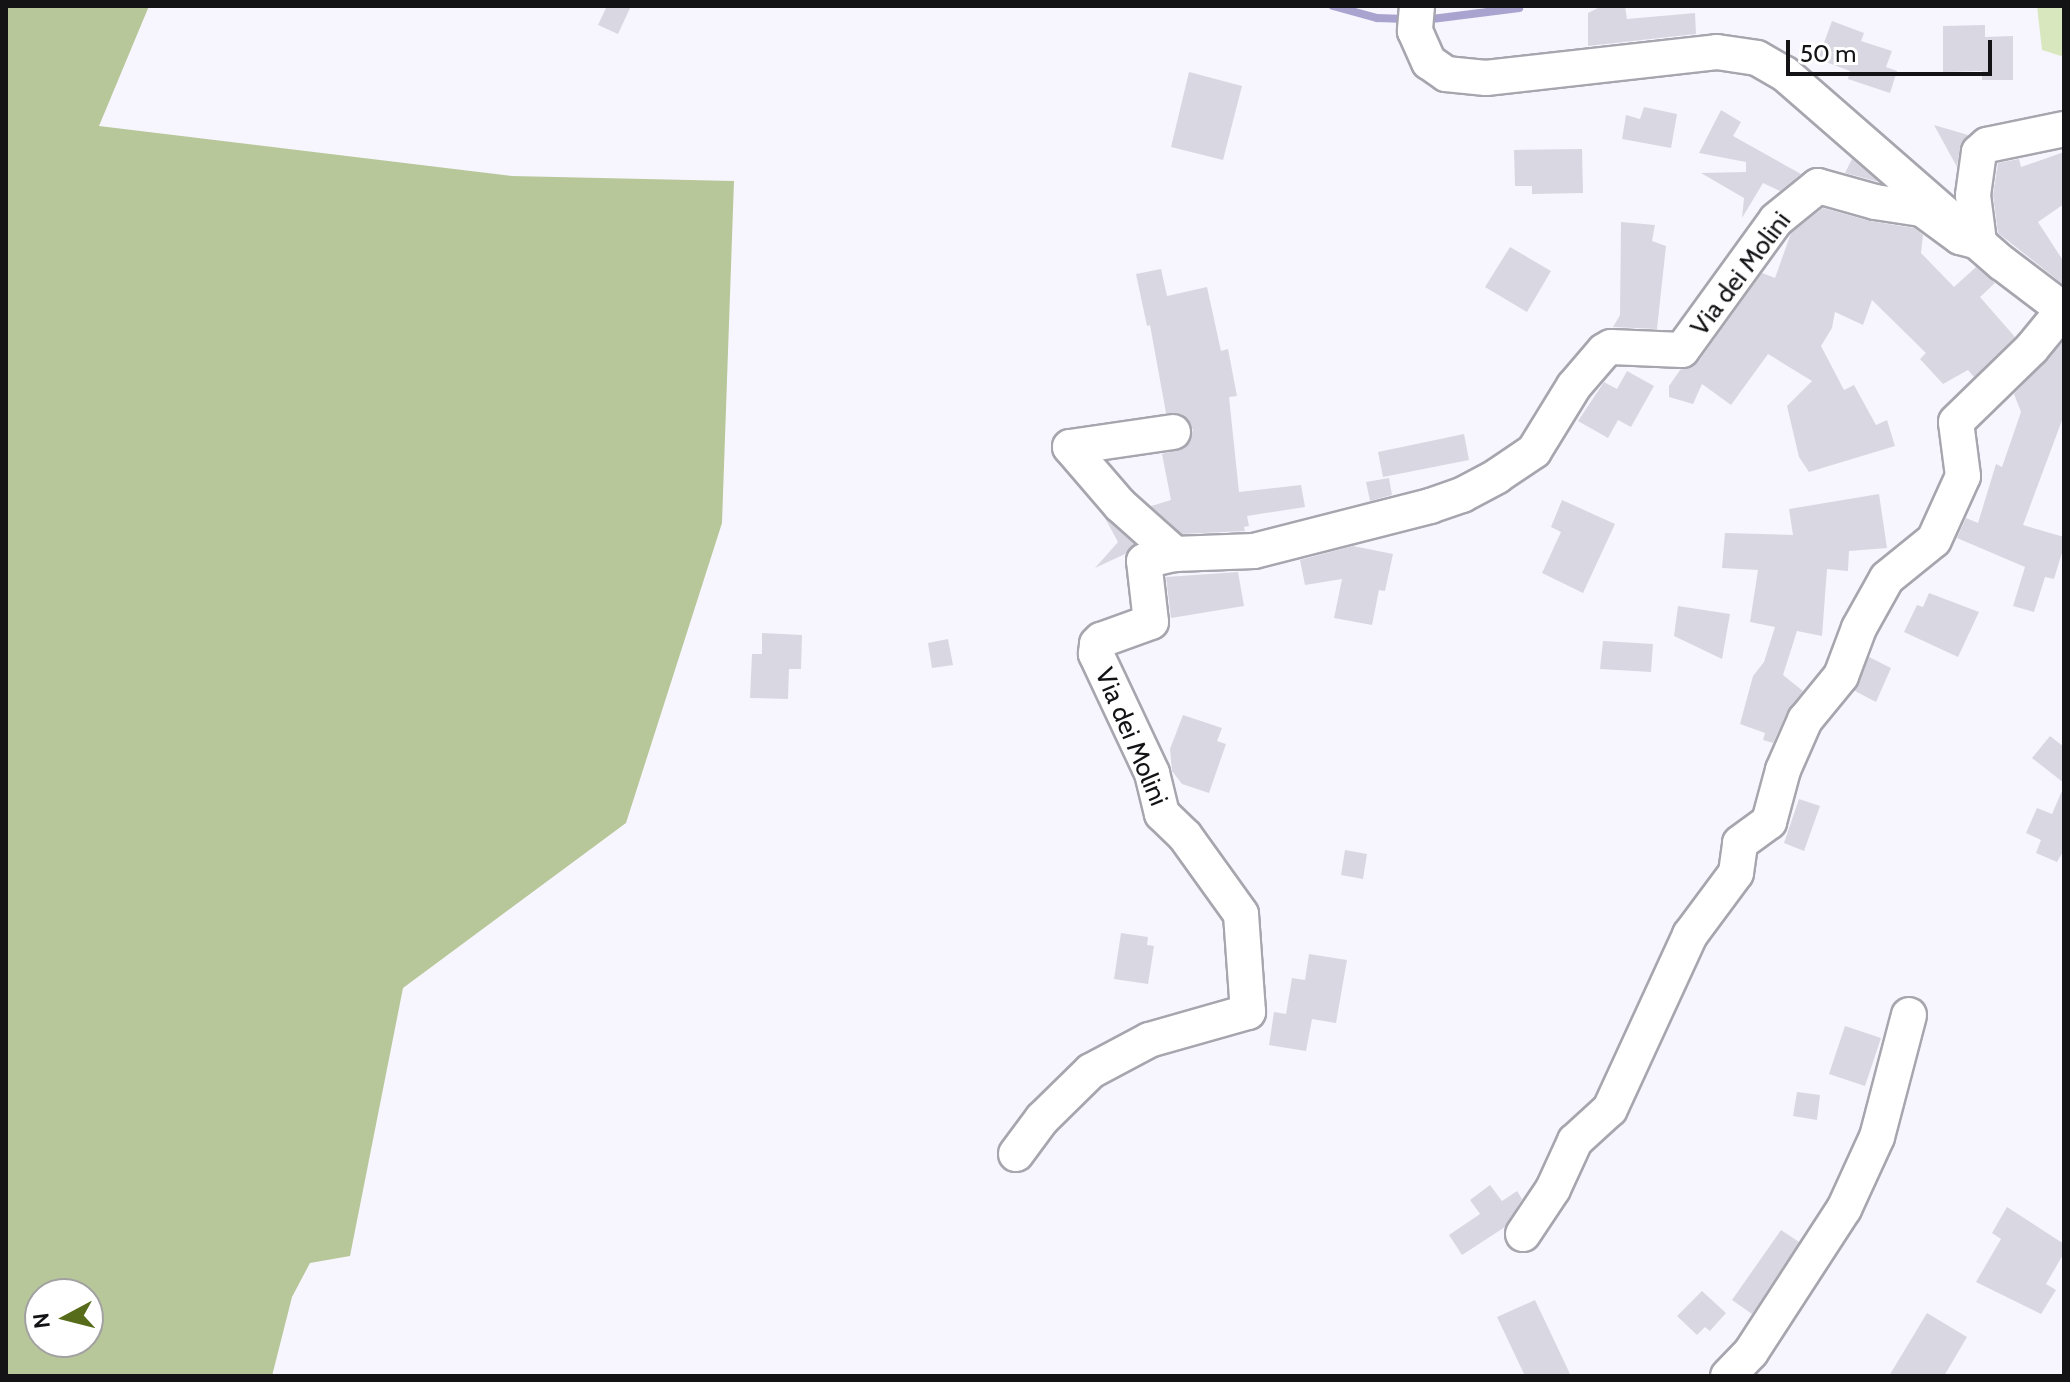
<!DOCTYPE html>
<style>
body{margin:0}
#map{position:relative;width:2070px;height:1382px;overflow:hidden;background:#f7f6fe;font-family:Cabin,sans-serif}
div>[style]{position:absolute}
.green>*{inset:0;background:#d9e7bf}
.forest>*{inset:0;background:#b8c799}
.stream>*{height:8px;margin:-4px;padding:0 4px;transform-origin:4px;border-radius:4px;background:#a8a3cf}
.building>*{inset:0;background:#d9d8e2}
.roads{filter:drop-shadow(2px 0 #a7a6af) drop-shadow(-2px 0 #a7a6af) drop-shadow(0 2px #a7a6af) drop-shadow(0 -2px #a7a6af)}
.minor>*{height:34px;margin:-17px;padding:0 17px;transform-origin:17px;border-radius:17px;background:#fff}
span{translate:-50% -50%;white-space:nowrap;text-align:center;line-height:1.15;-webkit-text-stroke:7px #fff;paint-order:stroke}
.street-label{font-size:26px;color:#131316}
.frame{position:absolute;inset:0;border:8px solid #131316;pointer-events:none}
.north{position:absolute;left:24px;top:1278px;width:80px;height:80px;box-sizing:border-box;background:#fff;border:2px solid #a1a1a2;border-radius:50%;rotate:263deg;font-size:22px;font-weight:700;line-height:32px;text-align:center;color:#131316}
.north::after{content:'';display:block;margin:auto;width:28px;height:36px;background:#576c1a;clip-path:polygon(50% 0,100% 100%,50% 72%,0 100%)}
.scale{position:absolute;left:1786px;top:40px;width:206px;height:36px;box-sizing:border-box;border:4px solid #131316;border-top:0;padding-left:10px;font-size:24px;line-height:28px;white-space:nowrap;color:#131316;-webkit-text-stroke:6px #fff;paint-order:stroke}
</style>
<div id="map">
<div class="green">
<div style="clip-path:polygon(2037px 6px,2064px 6px,2064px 54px,2061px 56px,2042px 50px)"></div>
</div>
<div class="forest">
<div style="clip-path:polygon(evenodd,6px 6px,149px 6px,99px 126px,512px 176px,734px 181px,722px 523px,626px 823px,403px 988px,350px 1256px,310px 1263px,292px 1297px,272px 1376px,6px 1376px,6px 6px,40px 1294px,88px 1294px,88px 1342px,40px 1342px,40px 1294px)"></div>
</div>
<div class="stream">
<div style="left:1333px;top:6px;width:46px;rotate:15.3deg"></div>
<div style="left:1377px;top:18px;width:29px;rotate:2deg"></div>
<div style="left:1424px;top:20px;width:96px;rotate:-7.2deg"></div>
</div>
<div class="building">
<div style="clip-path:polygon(607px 6px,631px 6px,618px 34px,598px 25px)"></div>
<div style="clip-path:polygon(1602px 6px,1625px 6px,1627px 19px,1695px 13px,1696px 34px,1588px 46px,1588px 13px)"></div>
<div style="clip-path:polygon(1832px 21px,1864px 33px,1861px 41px,1892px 51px,1886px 67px,1897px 71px,1890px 93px,1848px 79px,1850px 71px,1818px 59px)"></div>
<div style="clip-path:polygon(1985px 25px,1985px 37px,2013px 36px,2013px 80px,1982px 80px,1982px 71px,1943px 72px,1943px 26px)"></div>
<div style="clip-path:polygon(1189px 72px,1242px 86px,1223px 160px,1171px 147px)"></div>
<div style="clip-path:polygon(1644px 107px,1677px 114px,1671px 148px,1622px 139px,1626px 115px,1640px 119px)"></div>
<div style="clip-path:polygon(1721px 110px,1741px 122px,1733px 136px,1801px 174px,1780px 191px,1763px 183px,1742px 218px,1744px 198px,1701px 173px,1746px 172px,1746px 162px,1699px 153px)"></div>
<div style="clip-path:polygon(1934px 125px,1968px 135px,1960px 148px,1957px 167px)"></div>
<div style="clip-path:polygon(1582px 149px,1583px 193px,1532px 194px,1532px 186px,1515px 186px,1514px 150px)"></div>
<div style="clip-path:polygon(2064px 152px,2064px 204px,2038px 222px,2064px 262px,2064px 285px,1998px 233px,1993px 195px,1998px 163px,2019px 159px,2021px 167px)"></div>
<div style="clip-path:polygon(1852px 159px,1879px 182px,1845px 173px)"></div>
<div style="clip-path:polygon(1823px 208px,1870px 221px,1914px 228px,1923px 235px,1921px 253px,1954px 287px,1976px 267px,1995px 283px,1980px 297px,2015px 337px,1974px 377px,1968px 370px,1943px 384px,1920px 359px,1926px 353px,1872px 300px,1863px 325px,1835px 312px,1832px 328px,1821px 346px,1844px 390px,1854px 385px,1876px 425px,1887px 420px,1895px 446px,1809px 472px,1799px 457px,1787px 406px,1812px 381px,1768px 354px,1731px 405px,1702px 384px,1693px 404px,1669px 397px,1669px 386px,1680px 370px,1698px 362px,1762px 273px,1775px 278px,1791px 233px)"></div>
<div style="clip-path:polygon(1621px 222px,1655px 225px,1652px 241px,1666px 246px,1657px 329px,1613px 327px,1620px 315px)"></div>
<div style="clip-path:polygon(1510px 247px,1551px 271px,1527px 312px,1485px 287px)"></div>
<div style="clip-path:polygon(1161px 269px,1167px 296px,1207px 287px,1221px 351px,1228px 349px,1237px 396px,1229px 397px,1239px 492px,1301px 485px,1305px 507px,1247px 516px,1249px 526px,1244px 527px,1245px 531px,1182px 534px,1151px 506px,1171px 500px,1162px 454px,1185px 448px,1193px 430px,1181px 414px,1166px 413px,1150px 325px,1147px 326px,1136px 274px)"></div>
<div style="clip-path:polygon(2064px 341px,2064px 415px,2023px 525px,2064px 537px,2064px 546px,2054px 579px,2045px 577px,2034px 612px,2013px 606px,2025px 567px,1957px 538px,1966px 518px,1978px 523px,1996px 464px,2002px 467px,2021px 412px,2014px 394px)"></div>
<div style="clip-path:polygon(1627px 371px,1654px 386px,1631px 427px,1618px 420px,1608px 438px,1578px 421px,1604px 382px,1617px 389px)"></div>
<div style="clip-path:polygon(1464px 434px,1469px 460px,1383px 477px,1378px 452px)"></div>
<div style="clip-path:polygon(1389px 478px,1392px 495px,1370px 501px,1366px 482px)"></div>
<div style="clip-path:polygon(1879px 494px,1887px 548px,1849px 551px,1848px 571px,1827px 569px,1822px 636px,1797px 631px,1783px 675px,1803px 691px,1787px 712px,1773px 743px,1763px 740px,1765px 733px,1740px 724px,1753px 676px,1764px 662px,1775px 627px,1750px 622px,1758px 570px,1722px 568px,1725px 533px,1793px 535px,1789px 509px)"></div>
<div style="clip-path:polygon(1562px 500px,1615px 524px,1583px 593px,1542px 573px,1561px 532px,1551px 527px)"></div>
<div style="clip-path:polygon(1105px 518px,1134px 544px,1125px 554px,1095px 568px,1118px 542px)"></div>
<div style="clip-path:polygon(1353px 546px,1393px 554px,1385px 591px,1379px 590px,1372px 625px,1334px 618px,1342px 579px,1305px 585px,1300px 560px)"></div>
<div style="clip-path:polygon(1238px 572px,1244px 606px,1171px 618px,1166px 577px)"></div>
<div style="clip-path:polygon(1929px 593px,1979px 612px,1958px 657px,1904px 632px,1917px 605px,1923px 607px)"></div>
<div style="clip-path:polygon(1678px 606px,1730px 614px,1722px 659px,1674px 636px)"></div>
<div style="clip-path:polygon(762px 633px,802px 635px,801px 669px,789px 669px,788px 699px,750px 698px,752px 654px,762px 654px)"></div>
<div style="clip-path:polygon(948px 639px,953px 665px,932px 668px,928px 643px)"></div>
<div style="clip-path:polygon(1603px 641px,1653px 644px,1651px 672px,1600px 669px)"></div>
<div style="clip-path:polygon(1869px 657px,1891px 668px,1876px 702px,1855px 691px)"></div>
<div style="clip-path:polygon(1183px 715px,1222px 728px,1217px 741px,1226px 744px,1209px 793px,1182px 784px,1172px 771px,1170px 749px)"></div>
<div style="clip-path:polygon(2050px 736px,2064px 747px,2064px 783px,2032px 758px)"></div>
<div style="clip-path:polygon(2064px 786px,2064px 850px,2057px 862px,2036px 853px,2041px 840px,2026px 833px,2037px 808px,2052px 814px)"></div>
<div style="clip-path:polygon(1799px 799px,1820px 806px,1804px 851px,1784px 843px)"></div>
<div style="clip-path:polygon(1345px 850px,1367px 854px,1363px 879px,1341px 875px)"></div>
<div style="clip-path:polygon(1121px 933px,1148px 937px,1147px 945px,1154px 946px,1148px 984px,1114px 979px)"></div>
<div style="clip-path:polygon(1309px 954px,1347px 960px,1336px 1023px,1312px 1019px,1306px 1051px,1269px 1045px,1274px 1012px,1286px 1014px,1292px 978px,1305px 980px)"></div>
<div style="clip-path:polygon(1845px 1026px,1881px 1038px,1865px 1086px,1829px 1074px)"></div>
<div style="clip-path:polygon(1797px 1092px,1820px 1095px,1817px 1120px,1793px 1116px)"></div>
<div style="clip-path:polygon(1490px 1185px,1502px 1201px,1517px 1191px,1522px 1199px,1505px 1227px,1462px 1255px,1449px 1235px,1480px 1214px,1470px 1200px)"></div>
<div style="clip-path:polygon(2007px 1207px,2064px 1244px,2064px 1253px,2046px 1284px,2056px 1290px,2041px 1314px,1976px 1282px,2001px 1239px,1992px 1233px)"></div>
<div style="clip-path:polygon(1781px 1230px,1799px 1242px,1752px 1314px,1732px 1300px)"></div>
<div style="clip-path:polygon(1702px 1291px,1726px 1313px,1710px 1331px,1705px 1327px,1697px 1335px,1677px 1316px)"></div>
<div style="clip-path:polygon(1535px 1300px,1571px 1376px,1525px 1376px,1497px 1317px)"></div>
<div style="clip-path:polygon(1927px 1313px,1967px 1337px,1944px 1376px,1889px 1376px)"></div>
</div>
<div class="roads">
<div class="minor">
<div style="left:1417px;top:6px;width:25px;rotate:95deg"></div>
<div style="left:1415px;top:31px;width:34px;rotate:66deg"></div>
<div style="left:1429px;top:62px;width:21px;rotate:35deg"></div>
<div style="left:1446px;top:74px;width:40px;rotate:5.7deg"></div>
<div style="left:1486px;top:78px;width:232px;rotate:-6.4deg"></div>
<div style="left:1717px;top:52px;width:40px;rotate:8.5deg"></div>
<div style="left:1757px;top:58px;width:32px;rotate:30deg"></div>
<div style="left:1785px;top:74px;width:288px;rotate:41.1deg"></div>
<div style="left:2002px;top:263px;width:78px;rotate:37.2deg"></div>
<div style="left:1979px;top:242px;width:47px;rotate:-97.3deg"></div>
<div style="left:1973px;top:195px;width:43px;rotate:-82.1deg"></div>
<div style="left:1979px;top:152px;width:11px;rotate:-41deg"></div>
<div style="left:1987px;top:145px;width:79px;rotate:-11.7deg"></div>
<div style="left:1173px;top:432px;width:104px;rotate:171.7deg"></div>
<div style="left:1070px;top:447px;width:77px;rotate:49.2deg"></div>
<div style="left:1120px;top:505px;width:74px;rotate:41.7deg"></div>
<div style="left:1175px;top:554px;width:79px;rotate:-2.2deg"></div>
<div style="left:1254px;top:551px;width:182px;rotate:-14.3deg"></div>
<div style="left:1430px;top:506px;width:34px;rotate:-19deg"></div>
<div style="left:1462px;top:495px;width:40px;rotate:-28deg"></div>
<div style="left:1497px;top:476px;width:45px;rotate:-34deg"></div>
<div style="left:1534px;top:451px;width:76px;rotate:-58.4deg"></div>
<div style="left:1574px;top:386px;width:46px;rotate:-49.4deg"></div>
<div style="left:1604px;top:351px;width:8px;rotate:-30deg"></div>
<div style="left:1611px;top:347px;width:71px;rotate:2.4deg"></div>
<div style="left:1682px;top:350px;width:160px;rotate:-54.1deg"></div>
<div style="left:1776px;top:220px;width:54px;rotate:-39deg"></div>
<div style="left:1818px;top:186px;width:59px;rotate:15.7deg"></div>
<div style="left:1875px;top:202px;width:48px;rotate:8.5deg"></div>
<div style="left:1922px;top:209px;width:47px;rotate:36.4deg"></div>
<div style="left:1960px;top:237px;width:20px;rotate:15deg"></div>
<div style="left:1016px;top:1154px;width:44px;rotate:-53.4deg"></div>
<div style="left:1042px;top:1119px;width:69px;rotate:-44.4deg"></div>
<div style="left:1091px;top:1071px;width:66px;rotate:-28.1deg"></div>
<div style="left:1149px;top:1040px;width:103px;rotate:-15.8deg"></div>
<div style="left:1248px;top:1012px;width:98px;rotate:-94.1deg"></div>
<div style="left:1241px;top:914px;width:96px;rotate:-125.7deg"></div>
<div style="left:1185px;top:836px;width:32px;rotate:-136deg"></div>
<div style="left:1162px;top:814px;width:42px;rotate:-103.7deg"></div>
<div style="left:1152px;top:773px;width:132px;rotate:-115.2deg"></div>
<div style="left:1096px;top:654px;width:10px;rotate:-84deg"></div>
<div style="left:1097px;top:644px;width:6px;rotate:-45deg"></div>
<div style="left:1101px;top:640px;width:53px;rotate:-19.8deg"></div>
<div style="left:1151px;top:622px;width:61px;rotate:-96.5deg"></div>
<div style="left:1144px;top:561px;width:32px;rotate:-13deg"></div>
<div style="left:1523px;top:1234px;width:54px;rotate:-56.3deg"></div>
<div style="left:1553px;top:1189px;width:53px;rotate:-65.4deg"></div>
<div style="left:1575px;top:1141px;width:47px;rotate:-42.4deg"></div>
<div style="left:1610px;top:1109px;width:192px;rotate:-65.3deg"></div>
<div style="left:1690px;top:935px;width:77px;rotate:-53.4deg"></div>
<div style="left:1736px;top:873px;width:30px;rotate:-82deg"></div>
<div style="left:1740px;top:843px;width:36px;rotate:-36deg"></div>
<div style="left:1769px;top:822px;width:54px;rotate:-74.9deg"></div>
<div style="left:1783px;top:770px;width:55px;rotate:-66.3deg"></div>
<div style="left:1805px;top:720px;width:57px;rotate:-50.7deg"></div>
<div style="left:1841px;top:676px;width:51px;rotate:-69.4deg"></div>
<div style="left:1859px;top:628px;width:57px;rotate:-60.8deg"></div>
<div style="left:1887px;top:578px;width:60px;rotate:-39deg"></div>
<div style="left:1934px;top:540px;width:70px;rotate:-65.6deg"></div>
<div style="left:1963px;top:476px;width:54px;rotate:-97.4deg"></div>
<div style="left:1956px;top:422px;width:106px;rotate:-44.2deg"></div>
<div style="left:2032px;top:348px;width:50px;rotate:-50.6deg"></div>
<div style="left:1728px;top:1376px;width:33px;rotate:-46deg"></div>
<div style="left:1751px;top:1352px;width:171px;rotate:-57deg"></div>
<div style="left:1844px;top:1209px;width:79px;rotate:-65.4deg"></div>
<div style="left:1877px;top:1137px;width:126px;rotate:-75.3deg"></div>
</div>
</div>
<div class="street-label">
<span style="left:1741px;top:274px;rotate:-53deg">Via dei Molini</span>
<span style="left:1131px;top:737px;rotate:67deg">Via dei Molini</span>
</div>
<div class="frame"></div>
<div class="north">N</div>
<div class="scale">50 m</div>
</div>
